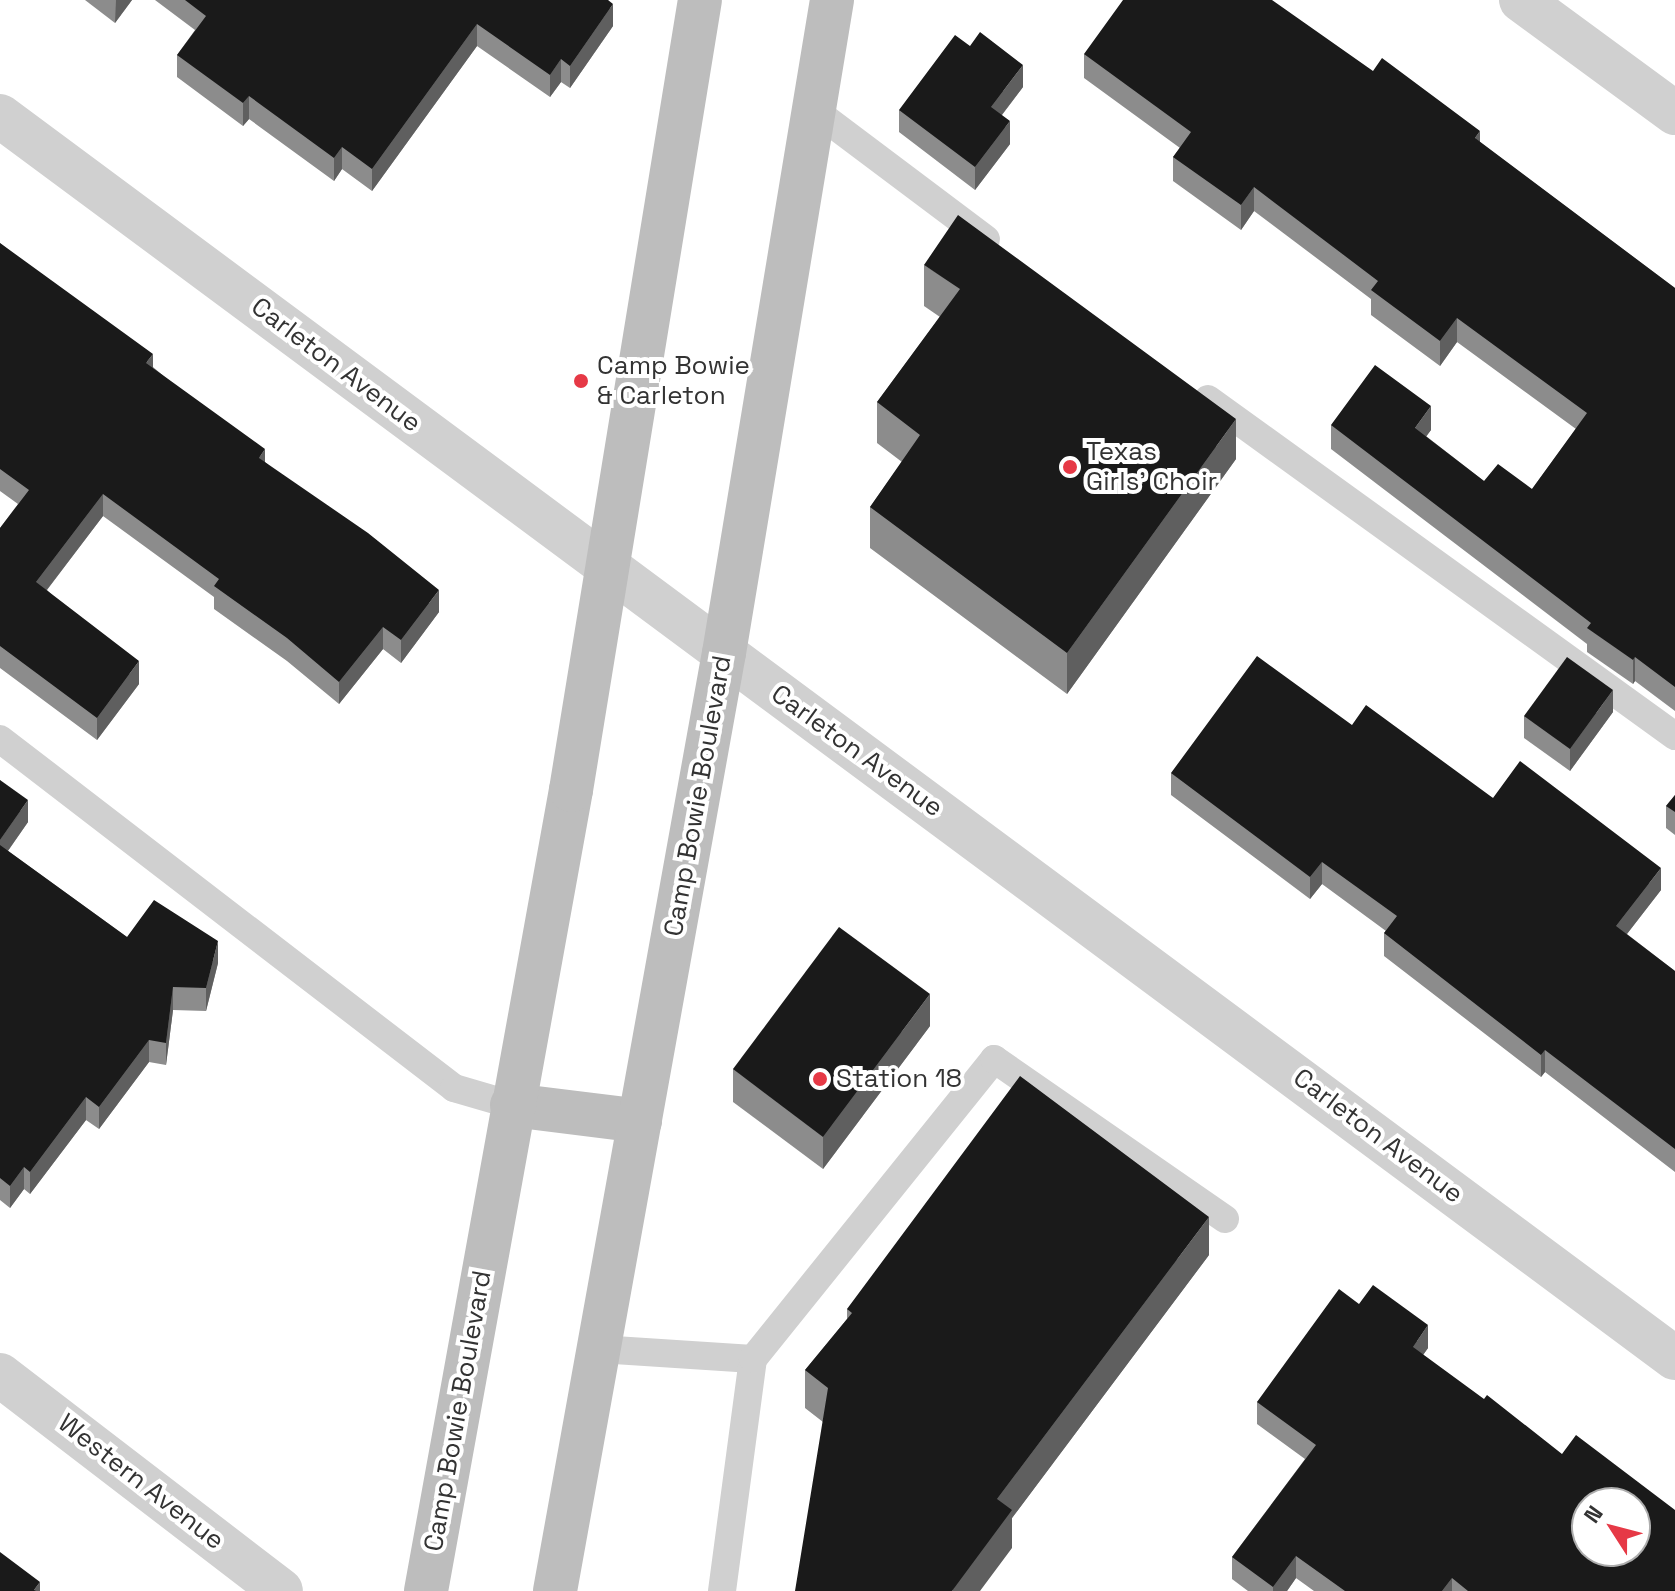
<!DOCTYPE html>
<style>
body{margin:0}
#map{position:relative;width:1675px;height:1591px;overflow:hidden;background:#fff;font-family:"Space Grotesk",sans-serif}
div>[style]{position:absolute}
.lane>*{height:28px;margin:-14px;padding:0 14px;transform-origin:14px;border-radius:14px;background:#d0d0d0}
.street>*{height:44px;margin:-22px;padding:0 22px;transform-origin:22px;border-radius:22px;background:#d0d0d0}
.secondary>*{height:44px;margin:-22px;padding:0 22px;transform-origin:22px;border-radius:22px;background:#bdbdbd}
.wall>*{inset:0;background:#8c8c8c}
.shaded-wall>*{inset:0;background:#5f5f5f}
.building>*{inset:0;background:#1a1a1a}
.dots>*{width:22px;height:22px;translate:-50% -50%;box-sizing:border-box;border:4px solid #fff;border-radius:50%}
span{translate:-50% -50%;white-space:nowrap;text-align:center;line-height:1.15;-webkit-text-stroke:8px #fff;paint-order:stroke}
.street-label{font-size:26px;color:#333}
.poi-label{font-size:26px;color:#333}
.left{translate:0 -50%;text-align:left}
.north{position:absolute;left:1571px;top:1487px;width:80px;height:80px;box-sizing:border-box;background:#fff;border:2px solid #adadad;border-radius:50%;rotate:306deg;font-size:22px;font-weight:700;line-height:32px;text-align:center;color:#333}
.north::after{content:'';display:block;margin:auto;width:28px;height:36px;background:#e63946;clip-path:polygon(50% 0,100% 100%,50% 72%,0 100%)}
</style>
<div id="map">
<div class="lane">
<div style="left:814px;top:110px;width:215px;rotate:36.9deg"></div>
<div style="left:1208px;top:399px;width:576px;rotate:35.82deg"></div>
<div style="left:0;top:739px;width:573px;rotate:37.55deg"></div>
<div style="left:454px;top:1088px;width:60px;rotate:16.3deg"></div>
<div style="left:599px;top:1349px;width:154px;rotate:3.7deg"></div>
<div style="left:722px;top:1591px;width:234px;rotate:-82.4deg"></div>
<div style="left:753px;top:1359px;width:385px;rotate:-51.2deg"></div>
<div style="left:994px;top:1059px;width:281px;rotate:34.7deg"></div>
</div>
<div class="street">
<div style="left:1521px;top:0;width:191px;rotate:36.3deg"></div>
<div style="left:0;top:116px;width:2085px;rotate:36.56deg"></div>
<div style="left:0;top:1375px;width:354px;rotate:37.5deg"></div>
</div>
<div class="secondary">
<div style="left:512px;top:1105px;width:129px;rotate:7.1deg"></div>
<div style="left:426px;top:1591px;width:814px;rotate:-79.74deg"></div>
<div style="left:571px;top:790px;width:800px;rotate:-80.73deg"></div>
<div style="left:555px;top:1591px;width:953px;rotate:-79.79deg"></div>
<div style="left:724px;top:653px;width:662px;rotate:-80.61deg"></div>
</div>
<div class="wall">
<div style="clip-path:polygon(85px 0,132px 0,115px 23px)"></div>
<div style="clip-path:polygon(155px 0,608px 0,613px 26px,570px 88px,561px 82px,550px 97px,477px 46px,372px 191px,342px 169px,334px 181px,249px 119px,243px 126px,177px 77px,177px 55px,195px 30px)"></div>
<div style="clip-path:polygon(1084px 54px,1373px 71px,1480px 142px,1675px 288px,1675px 711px,1635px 681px,1633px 684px,1587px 652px,1587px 644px,1331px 449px,1331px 425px,1431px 430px,1426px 436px,1484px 481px,1532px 489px,1576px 429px,1457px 342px,1440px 366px,1371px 315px,1371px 299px,1254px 211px,1241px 230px,1173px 181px,1173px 157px,1180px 148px,1084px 78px)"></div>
<div style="clip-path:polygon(1023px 87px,1002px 115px,1010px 144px,975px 190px,899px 132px,899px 110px)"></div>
<div style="clip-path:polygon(0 243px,153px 367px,265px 462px,439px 612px,401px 663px,383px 649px,339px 704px,287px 661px,214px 609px,214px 597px,103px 516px,47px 590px,139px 684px,97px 740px,0 668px,0 528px,18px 504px,0 491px)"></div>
<div style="clip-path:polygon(924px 265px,1236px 459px,1067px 694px,870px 548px,870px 507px,902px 462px,877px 443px,877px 402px,940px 317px,924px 306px)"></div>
<div style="clip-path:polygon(1613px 712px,1570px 771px,1524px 738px,1524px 716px)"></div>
<div style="clip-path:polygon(1352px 725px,1493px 798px,1661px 890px,1627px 934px,1675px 971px,1675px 1172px,1545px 1072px,1541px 1077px,1384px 956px,1384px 933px,1386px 931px,1322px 884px,1310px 899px,1171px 795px,1171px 773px)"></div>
<div style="clip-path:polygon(0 780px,28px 822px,8px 851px,127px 937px,218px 963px,206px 1011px,173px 1010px,166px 1065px,149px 1062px,99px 1129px,86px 1120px,30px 1194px,24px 1189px,10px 1208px,0 1200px)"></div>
<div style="clip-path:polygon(1675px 795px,1675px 835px,1666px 828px,1666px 806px)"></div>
<div style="clip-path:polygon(930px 1026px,823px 1169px,733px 1102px,733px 1069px)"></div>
<div style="clip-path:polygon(1209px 1255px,1012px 1518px,1012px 1548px,823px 1422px,805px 1408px,805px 1370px,847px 1319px,847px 1309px)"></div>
<div style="clip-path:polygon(1359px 1304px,1428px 1348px,1423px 1355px,1675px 1591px,1314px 1591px,1296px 1578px,1287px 1591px,1248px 1591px,1232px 1579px,1232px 1557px,1305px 1459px,1257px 1424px,1257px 1402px)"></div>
</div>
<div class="shaded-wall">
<div style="clip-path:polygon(116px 0,132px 0,115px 23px)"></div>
<div style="clip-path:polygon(613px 4px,613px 26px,570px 88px,570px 66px)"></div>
<div style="clip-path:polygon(477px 24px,477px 46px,372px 191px,372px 169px)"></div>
<div style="clip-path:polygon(561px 59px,561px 82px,550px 97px,550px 75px)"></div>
<div style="clip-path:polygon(1023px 65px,1023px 87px,991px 129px,991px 107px)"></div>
<div style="clip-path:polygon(249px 96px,249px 119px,243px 126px,243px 103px)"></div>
<div style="clip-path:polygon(1010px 121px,1010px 144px,975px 190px,975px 167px)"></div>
<div style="clip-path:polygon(1480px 131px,1480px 155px,1475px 138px)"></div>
<div style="clip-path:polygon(342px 147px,342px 169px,334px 181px,334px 158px)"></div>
<div style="clip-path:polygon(1254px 187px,1254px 211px,1241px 230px,1241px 205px)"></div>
<div style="clip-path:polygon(1457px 318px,1457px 342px,1440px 366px,1440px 341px)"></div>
<div style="clip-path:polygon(153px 354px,153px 377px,146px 363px)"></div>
<div style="clip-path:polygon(1431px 406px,1431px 430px,1415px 452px,1415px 428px)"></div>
<div style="clip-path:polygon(1236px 419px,1236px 459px,1067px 694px,1067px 653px)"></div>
<div style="clip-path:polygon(265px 449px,265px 472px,259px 458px)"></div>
<div style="clip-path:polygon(103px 494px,103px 516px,36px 604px,36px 582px)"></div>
<div style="clip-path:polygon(439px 590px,439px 612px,401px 663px,401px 640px)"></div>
<div style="clip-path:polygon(383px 627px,383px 649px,339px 704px,339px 682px)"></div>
<div style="clip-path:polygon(1635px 657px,1635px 681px,1633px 684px,1633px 660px)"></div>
<div style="clip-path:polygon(139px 661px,139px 684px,97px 740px,97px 718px)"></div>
<div style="clip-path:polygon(1613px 690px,1613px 712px,1570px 771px,1570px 749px)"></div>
<div style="clip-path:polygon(28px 800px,28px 822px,0 862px,0 840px)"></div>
<div style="clip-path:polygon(1322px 862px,1322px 884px,1310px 899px,1310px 877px)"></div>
<div style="clip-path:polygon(1661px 868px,1661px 890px,1616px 948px,1616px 926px)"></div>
<div style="clip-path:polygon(218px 941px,218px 963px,206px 1011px,206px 988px)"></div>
<div style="clip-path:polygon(173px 987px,173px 1010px,166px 1065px,166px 1043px)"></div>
<div style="clip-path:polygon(930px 994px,930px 1026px,823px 1169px,823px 1137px)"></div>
<div style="clip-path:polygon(149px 1040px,149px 1062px,99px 1129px,99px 1107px)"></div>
<div style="clip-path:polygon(1545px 1050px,1545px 1072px,1541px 1077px,1541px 1055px)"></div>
<div style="clip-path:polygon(86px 1097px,86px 1120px,30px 1194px,30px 1172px)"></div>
<div style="clip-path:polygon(24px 1167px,24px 1189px,10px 1208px,10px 1186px)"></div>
<div style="clip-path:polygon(1209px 1217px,1209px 1255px,1012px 1518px,1012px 1548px,980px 1591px,952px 1591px,997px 1499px)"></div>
<div style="clip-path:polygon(1428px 1325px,1428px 1348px,1413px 1369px,1413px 1347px)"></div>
<div style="clip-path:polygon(1296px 1556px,1296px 1578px,1287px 1591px,1273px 1591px,1273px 1587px)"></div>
<div style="clip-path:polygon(1452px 1578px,1452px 1591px,1442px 1591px)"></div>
<div style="clip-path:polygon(40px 1582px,40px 1591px,34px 1591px,34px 1590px)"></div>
</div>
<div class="building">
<div style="clip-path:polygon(185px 0,608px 0,613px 4px,570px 66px,561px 59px,550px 75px,477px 24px,372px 169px,342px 147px,334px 158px,249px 96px,243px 103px,177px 55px,206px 16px)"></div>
<div style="clip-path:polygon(1123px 0,1272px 0,1373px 71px,1382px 58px,1480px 131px,1475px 138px,1675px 288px,1675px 687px,1635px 657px,1633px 660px,1587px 628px,1591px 623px,1331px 425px,1375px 365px,1431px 406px,1415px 428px,1484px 481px,1498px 464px,1532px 489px,1587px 413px,1457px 318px,1440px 341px,1371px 290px,1378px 281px,1254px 187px,1241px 205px,1173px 157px,1191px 132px,1084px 54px)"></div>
<div style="clip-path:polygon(980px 32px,1023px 65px,991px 107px,1010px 121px,975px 167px,899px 110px,955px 35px,970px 46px)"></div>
<div style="clip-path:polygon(958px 215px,1236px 419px,1067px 653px,870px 507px,920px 435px,877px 402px,960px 289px,924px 265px)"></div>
<div style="clip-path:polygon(0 243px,153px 354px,146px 363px,265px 449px,259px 458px,368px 533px,439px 590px,401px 640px,383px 627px,339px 682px,287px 638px,214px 586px,219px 579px,103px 494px,36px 582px,139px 661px,97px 718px,0 646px,0 528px,29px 490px,0 469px)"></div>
<div style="clip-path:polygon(1257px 656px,1352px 725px,1366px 705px,1493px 798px,1520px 761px,1661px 868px,1616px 926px,1675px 971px,1675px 1149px,1545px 1050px,1541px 1055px,1384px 933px,1397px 916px,1322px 862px,1310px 877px,1171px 773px)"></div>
<div style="clip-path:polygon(1567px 657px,1613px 690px,1570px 749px,1524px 716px)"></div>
<div style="clip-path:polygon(0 780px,28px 800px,0 840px)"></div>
<div style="clip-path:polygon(1675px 795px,1675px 812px,1666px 806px)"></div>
<div style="clip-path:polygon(0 845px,127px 937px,154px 900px,218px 941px,206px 988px,173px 987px,166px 1043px,149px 1040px,99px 1107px,86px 1097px,30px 1172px,24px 1167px,10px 1186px,0 1178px)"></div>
<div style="clip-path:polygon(839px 927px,930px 994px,823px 1137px,733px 1069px)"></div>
<div style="clip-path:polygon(1020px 1076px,1209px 1217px,997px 1499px,1012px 1510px,952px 1591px,795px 1591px,828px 1388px,805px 1370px,852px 1313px,847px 1309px)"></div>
<div style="clip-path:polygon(evenodd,1373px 1285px,1428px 1325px,1413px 1347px,1484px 1399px,1487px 1395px,1562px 1454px,1576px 1435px,1675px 1510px,1675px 1591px,1468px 1591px,1452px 1578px,1442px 1591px,1345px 1591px,1296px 1556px,1273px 1587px,1232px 1557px,1316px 1445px,1257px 1402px,1339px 1289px,1359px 1304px,1373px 1285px,1587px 1503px,1635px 1503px,1635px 1551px,1587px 1551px,1587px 1503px)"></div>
<div style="clip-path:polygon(0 1552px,40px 1582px,34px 1590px,36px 1591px,0 1591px)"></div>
</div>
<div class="dots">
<div style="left:581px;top:381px;background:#e63946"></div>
<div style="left:1070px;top:467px;background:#e63946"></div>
<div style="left:820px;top:1079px;background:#e63946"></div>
</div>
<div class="street-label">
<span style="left:336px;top:365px;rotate:37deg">Carleton Avenue</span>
<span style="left:857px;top:751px;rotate:36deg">Carleton Avenue</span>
<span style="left:698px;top:796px;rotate:-80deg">Camp Bowie Boulevard</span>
<span style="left:1378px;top:1136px;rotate:37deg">Carleton Avenue</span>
<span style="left:458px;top:1411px;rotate:-80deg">Camp Bowie Boulevard</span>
<span style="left:141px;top:1482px;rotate:38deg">Western Avenue</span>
</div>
<div class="poi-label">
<span class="left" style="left:597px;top:381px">Camp Bowie<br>&amp; Carleton</span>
<span class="left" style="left:1086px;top:467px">Texas<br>Girls' Choir</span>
<span class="left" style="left:836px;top:1079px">Station 18</span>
</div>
<div class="north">N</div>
</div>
